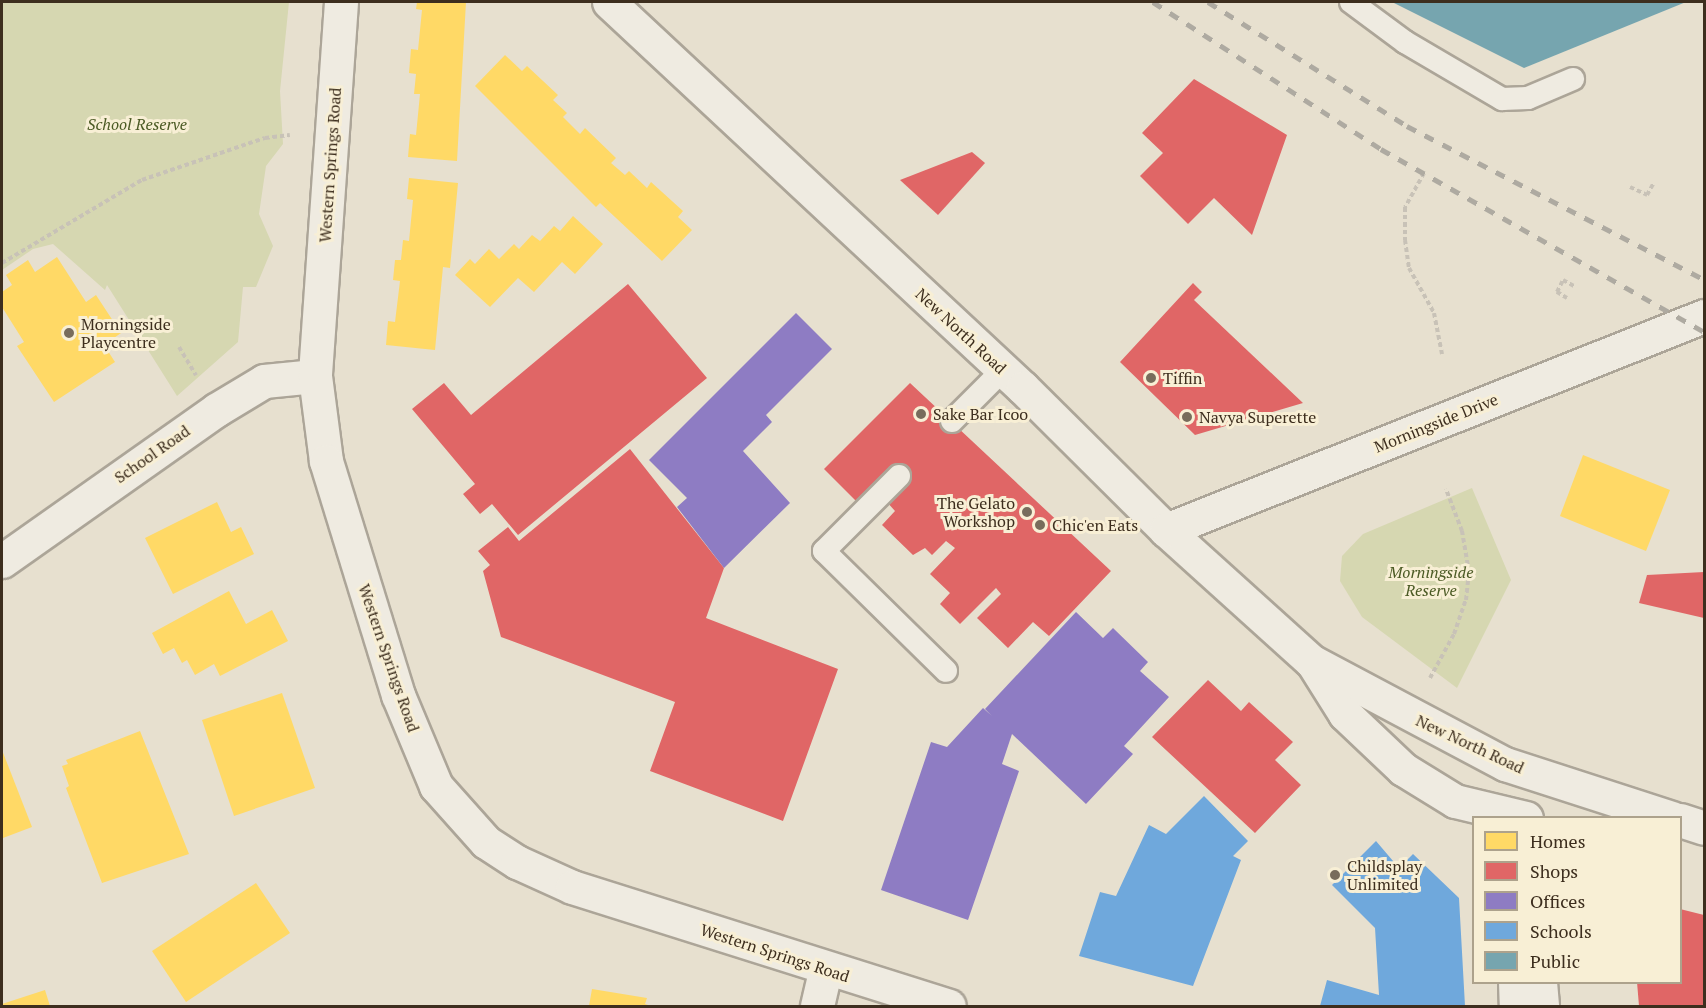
<!DOCTYPE html>
<style>
body{margin:0}
#map{position:relative;width:1706px;height:1008px;overflow:hidden;background:#e7e0cf;font-family:"PT Serif",serif}
div>[style]{position:absolute}
.green>*{inset:0;background:#d6d7b1}
.homes>*{inset:0;background:#ffd966}
.shops>*{inset:0;background:#e06666}
.offices>*{inset:0;background:#8e7cc3}
.schools>*{inset:0;background:#6fa8dc}
.public>*{inset:0;background:#76a5af}
.path>*{height:4px;margin-top:-2px;transform-origin:0;background:repeating-linear-gradient(90deg,#c8c2b7 0 4.5px,transparent 0 7.5px)}
.roads{filter:drop-shadow(2px 0 #aca598) drop-shadow(-2px 0 #aca598) drop-shadow(0 2px #aca598) drop-shadow(0 -2px #aca598)}
.lane>*{height:22px;margin:-11px;padding:0 11px;transform-origin:11px;border-radius:11px;background:#efebe1}
.street>*{height:33px;margin:-16.5px;padding:0 16.5px;transform-origin:16.5px;border-radius:16.5px;background:#efebe1}
.secondary>*{height:33px;margin:-16.5px;padding:0 16.5px;transform-origin:16.5px;border-radius:16.5px;background:#efebe1}
.rail>*{height:4.5px;margin-top:-2.25px;transform-origin:0;background:repeating-linear-gradient(90deg,#aeaaa1 0 10px,transparent 0 20px)}
.dots>*{width:16px;height:16px;translate:-50% -50%;box-sizing:border-box;border:3px solid #f8efd5;border-radius:50%}
span{translate:-50% -50%;white-space:nowrap;text-align:center;line-height:1.15;-webkit-text-stroke:6px #f8efd5;paint-order:stroke}
.park-label{font-size:16px;color:#4b5a24;font-style:italic}
.street-label{font-size:16px;color:#3d2e1e}
.poi-label{font-size:16px;color:#3d2e1e}
.left{translate:0 -50%;text-align:left}
.right{translate:-100% -50%;text-align:right}
.frame{position:absolute;inset:0;border:3px solid #3d2e1e;pointer-events:none}
.legend{position:absolute;left:1472px;top:816px;width:210px;height:168px;box-sizing:border-box;background:#f8efd5;border:2px solid #ada28c;margin:0;padding:8px 10px;list-style:none;font-size:18px;color:#3d2e1e}
.legend li{display:flex;align-items:center;gap:12px;height:30px}
.legend b{width:30px;border:2px solid #ada28c}
</style>
<div id="map">
<div class="green">
<div style="clip-path:polygon(2px 2px,289px 2px,280px 91px,283px 144px,266px 166px,259px 214px,273px 246px,256px 287px,243px 287px,238px 342px,177px 396px,107px 285px,105px 290px,53px 244px,33px 249px,2px 270px)"></div>
<div style="clip-path:polygon(1472px 488px,1511px 580px,1457px 688px,1362px 617px,1340px 581px,1342px 556px,1363px 534px)"></div>
</div>
<div class="homes">
<div style="clip-path:polygon(417px 2px,466px 2px,457px 161px,408px 157px,410px 134px,416px 135px,420px 94px,414px 94px,416px 74px,409px 73px,411px 49px,418px 50px,422px 10px,416px 9px)"></div>
<div style="clip-path:polygon(505px 55px,522px 71px,527px 66px,558px 95px,553px 100px,567px 113px,563px 117px,580px 134px,585px 128px,616px 158px,611px 163px,625px 175px,629px 171px,647px 188px,651px 182px,683px 211px,678px 217px,692px 230px,662px 261px,600px 203px,596px 207px,475px 86px)"></div>
<div style="clip-path:polygon(409px 178px,458px 183px,450px 268px,443px 267px,435px 350px,386px 345px,388px 321px,395px 322px,400px 281px,393px 280px,395px 260px,401px 260px,403px 240px,409px 241px,413px 200px,407px 199px)"></div>
<div style="clip-path:polygon(573px 216px,603px 244px,575px 274px,562px 262px,534px 292px,518px 278px,490px 307px,455px 275px,470px 259px,475px 264px,489px 249px,499px 259px,514px 244px,519px 249px,532px 235px,540px 241px,554px 226px,560px 231px)"></div>
<div style="clip-path:polygon(57px 257px,86px 302px,96px 295px,121px 333px,104px 345px,115px 362px,54px 402px,17px 346px,24px 342px,2px 307px,2px 292px,12px 285px,6px 275px,28px 260px,35px 272px)"></div>
<div style="clip-path:polygon(1583px 455px,1670px 490px,1646px 551px,1560px 516px)"></div>
<div style="clip-path:polygon(217px 502px,231px 532px,241px 527px,254px 554px,173px 594px,145px 538px)"></div>
<div style="clip-path:polygon(229px 591px,246px 624px,272px 610px,288px 641px,220px 676px,214px 664px,195px 675px,187px 660px,182px 663px,174px 648px,163px 654px,152px 633px)"></div>
<div style="clip-path:polygon(282px 693px,315px 788px,234px 816px,202px 720px)"></div>
<div style="clip-path:polygon(140px 731px,189px 854px,102px 883px,66px 788px,69px 786px,62px 766px,68px 764px,66px 760px)"></div>
<div style="clip-path:polygon(2px 750px,32px 827px,3px 838px,2px 835px)"></div>
<div style="clip-path:polygon(256px 883px,290px 933px,186px 1002px,152px 951px)"></div>
<div style="clip-path:polygon(592px 989px,647px 998px,645px 1004px,651px 1006px,589px 1006px)"></div>
<div style="clip-path:polygon(45px 990px,50px 1006px,2px 1006px,2px 1004px)"></div>
</div>
<div class="shops">
<div style="clip-path:polygon(1194px 79px,1287px 135px,1252px 235px,1214px 198px,1188px 224px,1140px 176px,1163px 153px,1142px 133px)"></div>
<div style="clip-path:polygon(972px 152px,985px 163px,938px 215px,900px 180px)"></div>
<div style="clip-path:polygon(1193px 283px,1202px 292px,1194px 300px,1303px 403px,1195px 435px,1120px 362px)"></div>
<div style="clip-path:polygon(628px 284px,707px 378px,518px 535px,492px 504px,480px 514px,463px 494px,475px 484px,412px 409px,444px 383px,471px 415px)"></div>
<div style="clip-path:polygon(910px 383px,1111px 571px,1049px 636px,1033px 622px,1008px 648px,977px 618px,1001px 594px,996px 588px,960px 624px,940px 604px,950px 593px,930px 574px,955px 548px,946px 541px,932px 555px,925px 548px,913px 555px,882px 525px,895px 511px,886px 501px,858px 503px,824px 469px)"></div>
<div style="clip-path:polygon(630px 449px,724px 568px,706px 618px,838px 669px,783px 821px,650px 771px,675px 702px,501px 637px,483px 571px,490px 565px,478px 551px,508px 527px,519px 541px)"></div>
<div style="clip-path:polygon(1704px 572px,1704px 618px,1639px 603px,1647px 575px)"></div>
<div style="clip-path:polygon(1208px 680px,1241px 711px,1249px 702px,1293px 742px,1275px 760px,1301px 785px,1255px 833px,1152px 737px)"></div>
<div style="clip-path:polygon(1680px 909px,1704px 915px,1704px 1006px,1639px 1006px,1637px 982px,1680px 982px)"></div>
</div>
<div class="offices">
<div style="clip-path:polygon(796px 313px,832px 349px,766px 415px,772px 422px,743px 451px,790px 503px,724px 568px,677px 507px,687px 498px,649px 460px)"></div>
<div style="clip-path:polygon(1076px 612px,1103px 638px,1113px 628px,1148px 662px,1140px 671px,1169px 697px,1124px 746px,1133px 754px,1086px 804px,1012px 734px,1002px 764px,1019px 771px,968px 920px,881px 890px,931px 742px,947px 747px,983px 708px,992px 716px,985px 709px)"></div>
</div>
<div class="schools">
<div style="clip-path:polygon(1204px 796px,1248px 841px,1233px 856px,1241px 860px,1193px 986px,1079px 956px,1100px 892px,1116px 896px,1149px 825px,1166px 834px)"></div>
<div style="clip-path:polygon(1376px 841px,1399px 868px,1413px 854px,1459px 898px,1465px 1006px,1320px 1006px,1327px 980px,1379px 995px,1375px 928px,1332px 885px)"></div>
</div>
<div class="public">
<div style="clip-path:polygon(1392px 2px,1686px 2px,1524px 68px)"></div>
</div>
<div class="path">
<div style="left:1424px;top:173px;width:39px;rotate:119deg"></div>
<div style="left:1405px;top:207px;width:33px;rotate:90deg"></div>
<div style="left:1405px;top:240px;width:28px;rotate:82deg"></div>
<div style="left:1409px;top:268px;width:51px;rotate:60.9deg"></div>
<div style="left:1434px;top:313px;width:42px;rotate:79deg"></div>
<div style="left:1630px;top:187px;width:19px;rotate:25deg"></div>
<div style="left:1647px;top:195px;width:13px;rotate:-61deg"></div>
<div style="left:2px;top:263px;width:163px;rotate:-30.7deg"></div>
<div style="left:142px;top:180px;width:130px;rotate:-18.9deg"></div>
<div style="left:265px;top:138px;width:25px;rotate:-7deg"></div>
<div style="left:1567px;top:298px;width:12px;rotate:-149deg"></div>
<div style="left:1557px;top:292px;width:13px;rotate:-63deg"></div>
<div style="left:1563px;top:280px;width:13px;rotate:29deg"></div>
<div style="left:179px;top:347px;width:33px;rotate:59deg"></div>
<div style="left:1430px;top:678px;width:50px;rotate:-61.4deg"></div>
<div style="left:1454px;top:634px;width:36px;rotate:-71deg"></div>
<div style="left:1466px;top:600px;width:28px;rotate:-84deg"></div>
<div style="left:1469px;top:572px;width:42px;rotate:-99.7deg"></div>
<div style="left:1462px;top:531px;width:45px;rotate:-110.9deg"></div>
</div>
<div class="roads">
<div class="lane">
<div style="left:1351px;top:2px;width:67px;rotate:36.5deg"></div>
<div style="left:1405px;top:42px;width:113px;rotate:30.4deg"></div>
<div style="left:1502px;top:99px;width:26px;rotate:-2deg"></div>
<div style="left:1528px;top:98px;width:49px;rotate:-22.9deg"></div>
<div style="left:952px;top:421px;width:72px;rotate:-45deg"></div>
<div style="left:899px;top:476px;width:106px;rotate:135deg"></div>
<div style="left:824px;top:551px;width:171px;rotate:44.5deg"></div>
</div>
<div class="street">
<div style="left:2px;top:561px;width:262px;rotate:-35.2deg"></div>
<div style="left:216px;top:410px;width:56px;rotate:-31.1deg"></div>
<div style="left:264px;top:381px;width:51px;rotate:-5.6deg"></div>
<div style="left:817px;top:1006px;width:37px;rotate:-77deg"></div>
</div>
<div class="secondary">
<div style="left:341px;top:2px;width:375px;rotate:94deg"></div>
<div style="left:315px;top:376px;width:86px;rotate:82.6deg"></div>
<div style="left:326px;top:461px;width:245px;rotate:72.9deg"></div>
<div style="left:398px;top:695px;width:99px;rotate:67.3deg"></div>
<div style="left:436px;top:786px;width:75px;rotate:48.2deg"></div>
<div style="left:486px;top:842px;width:37px;rotate:33deg"></div>
<div style="left:517px;top:862px;width:60px;rotate:24.4deg"></div>
<div style="left:572px;top:887px;width:395px;rotate:17.5deg"></div>
<div style="left:609px;top:2px;width:566px;rotate:43deg"></div>
<div style="left:1023px;top:388px;width:202px;rotate:44.8deg"></div>
<div style="left:1166px;top:530px;width:195px;rotate:42.1deg"></div>
<div style="left:1311px;top:661px;width:220px;rotate:28deg"></div>
<div style="left:1505px;top:764px;width:176px;rotate:17.9deg"></div>
<div style="left:1166px;top:530px;width:579px;rotate:-21.69deg"></div>
<div style="left:1313px;top:663px;width:60px;rotate:57.9deg"></div>
<div style="left:1345px;top:714px;width:80px;rotate:43.5deg"></div>
<div style="left:1403px;top:769px;width:61px;rotate:31.6deg"></div>
<div style="left:1455px;top:801px;width:73px;rotate:13.5deg"></div>
<div style="left:1680px;top:820px;width:25px;rotate:18deg"></div>
<div style="left:1515px;top:982px;width:24px;rotate:88deg"></div>
<div style="left:1540px;top:982px;width:24px;rotate:85deg"></div>
</div>
</div>
<div class="rail">
<div style="left:1153px;top:2px;width:271px;rotate:32.8deg"></div>
<div style="left:1381px;top:149px;width:371px;rotate:29.5deg"></div>
<div style="left:1208px;top:2px;width:234px;rotate:31.9deg"></div>
<div style="left:1407px;top:126px;width:334px;rotate:27.3deg"></div>
</div>
<div class="dots">
<div style="left:69px;top:333px;background:#786c5c"></div>
<div style="left:1151px;top:378px;background:#786c5c"></div>
<div style="left:921px;top:414px;background:#786c5c"></div>
<div style="left:1187px;top:417px;background:#786c5c"></div>
<div style="left:1027px;top:512px;background:#786c5c"></div>
<div style="left:1040px;top:525px;background:#786c5c"></div>
<div style="left:1335px;top:875px;background:#786c5c"></div>
</div>
<div class="park-label">
<span style="left:137px;top:124px">School Reserve</span>
<span style="left:1431px;top:581px">Morningside<br>Reserve</span>
</div>
<div class="street-label">
<span style="left:330px;top:165px;rotate:-86deg">Western Springs Road</span>
<span style="left:961px;top:331px;rotate:43deg">New North Road</span>
<span style="left:1436px;top:423px;rotate:-22deg">Morningside Drive</span>
<span style="left:152px;top:454px;rotate:-35deg">School Road</span>
<span style="left:389px;top:658px;rotate:71deg">Western Springs Road</span>
<span style="left:1470px;top:744px;rotate:25deg">New North Road</span>
<span style="left:775px;top:953px;rotate:18deg">Western Springs Road</span>
</div>
<div class="poi-label">
<span class="left" style="left:81px;top:333px">Morningside<br>Playcentre</span>
<span class="left" style="left:1163px;top:378px">Tiffin</span>
<span class="left" style="left:933px;top:414px">Sake Bar Icoo</span>
<span class="left" style="left:1199px;top:417px">Navya Superette</span>
<span class="right" style="left:1015px;top:512px">The Gelato<br>Workshop</span>
<span class="left" style="left:1052px;top:525px">Chic'en Eats</span>
<span class="left" style="left:1347px;top:875px">Childsplay<br>Unlimited</span>
</div>
<div class="frame"></div>
<ul class="legend">
<li><b style="height:16px;background:#ffd966"></b>Homes</li>
<li><b style="height:16px;background:#e06666"></b>Shops</li>
<li><b style="height:16px;background:#8e7cc3"></b>Offices</li>
<li><b style="height:16px;background:#6fa8dc"></b>Schools</li>
<li><b style="height:16px;background:#76a5af"></b>Public</li>
</ul>
</div>
